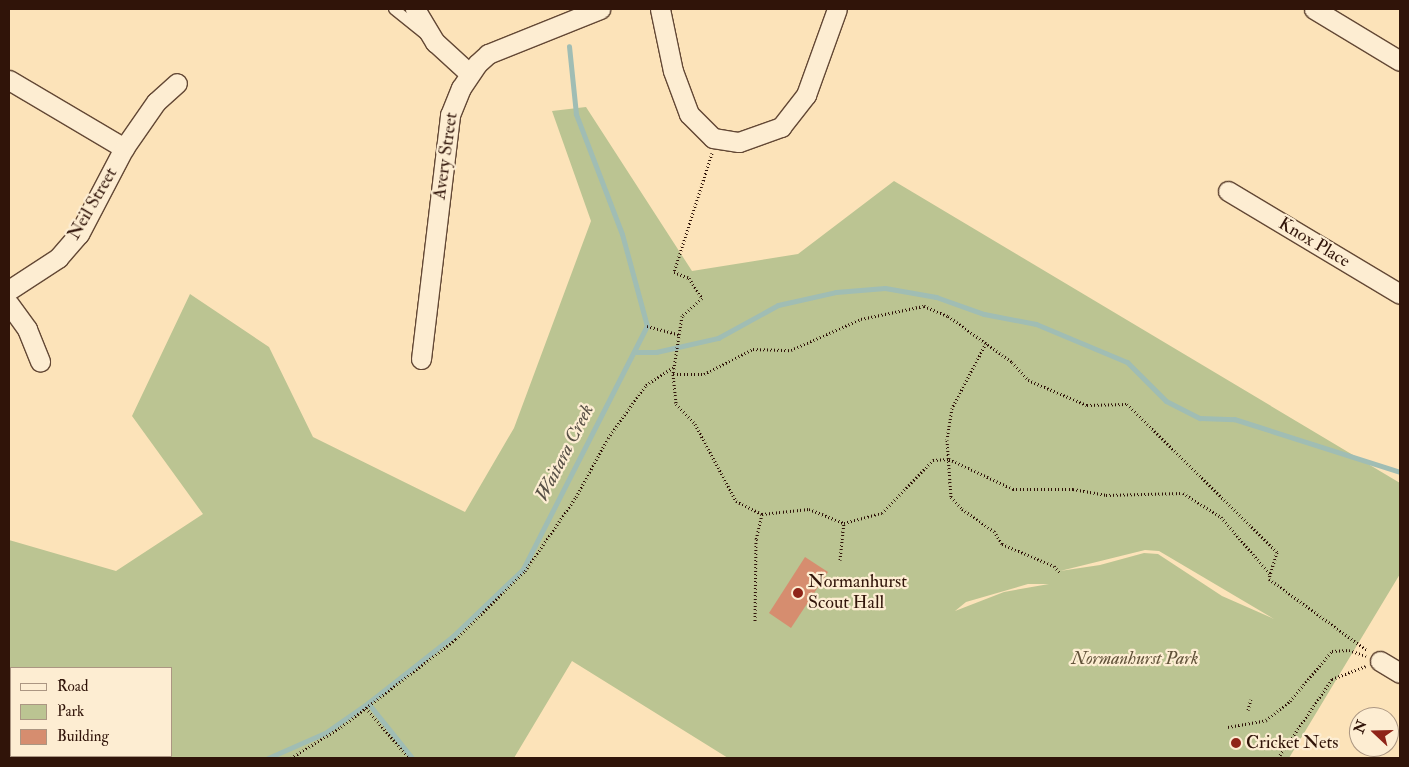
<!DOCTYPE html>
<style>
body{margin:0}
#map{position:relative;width:1409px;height:767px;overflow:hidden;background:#fce3b9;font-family:"IM FELL Double Pica",serif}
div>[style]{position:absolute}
.green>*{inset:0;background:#bbc492}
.stream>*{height:5px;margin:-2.5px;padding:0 2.5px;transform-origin:2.5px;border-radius:2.5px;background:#a0bdb4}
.building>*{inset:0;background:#d68d6f}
.path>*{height:3px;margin-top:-1.5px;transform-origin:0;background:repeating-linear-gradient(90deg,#301409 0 1px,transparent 0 3.5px)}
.roads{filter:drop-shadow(1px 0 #634835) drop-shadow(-1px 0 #634835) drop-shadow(0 1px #634835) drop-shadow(0 -1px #634835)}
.service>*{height:10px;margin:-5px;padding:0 5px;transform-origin:5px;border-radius:5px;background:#fdedd2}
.minor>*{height:19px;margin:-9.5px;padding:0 9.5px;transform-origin:9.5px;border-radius:9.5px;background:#fdedd2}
.dots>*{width:14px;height:14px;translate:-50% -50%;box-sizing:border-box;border:2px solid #fdedd2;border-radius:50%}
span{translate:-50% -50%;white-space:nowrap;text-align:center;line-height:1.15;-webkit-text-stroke:4.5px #fdedd2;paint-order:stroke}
.street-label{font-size:18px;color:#301409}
.poi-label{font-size:18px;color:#301409}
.left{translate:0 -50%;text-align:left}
.park-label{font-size:18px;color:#615239;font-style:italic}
.water-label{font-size:19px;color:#574f45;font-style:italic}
.frame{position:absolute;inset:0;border:10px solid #301409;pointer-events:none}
.legend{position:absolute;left:10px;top:667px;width:162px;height:90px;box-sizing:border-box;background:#fdedd2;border:1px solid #ab9682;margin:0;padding:6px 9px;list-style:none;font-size:15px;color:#301409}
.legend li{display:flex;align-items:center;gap:10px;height:25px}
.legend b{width:25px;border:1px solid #ab9682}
.north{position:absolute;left:1349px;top:707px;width:50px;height:50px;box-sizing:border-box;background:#fdedd2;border:1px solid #ab9682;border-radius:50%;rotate:291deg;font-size:14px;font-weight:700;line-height:20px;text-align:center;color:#301409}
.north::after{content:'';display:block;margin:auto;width:18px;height:22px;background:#8f2418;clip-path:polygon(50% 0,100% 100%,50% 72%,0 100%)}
</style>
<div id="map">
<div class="green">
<div style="clip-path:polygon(evenodd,586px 107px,692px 271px,798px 254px,894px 181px,1400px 483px,1400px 574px,1289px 758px,728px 758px,572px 661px,514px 758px,9px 758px,9px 540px,116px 571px,203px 514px,132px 416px,190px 294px,269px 347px,313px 437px,465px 512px,514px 428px,591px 221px,552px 111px,586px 107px,1145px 550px,1159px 551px,1274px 619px,1222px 596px,1158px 554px,1144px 553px,1100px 565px,1060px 571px,1145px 550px,586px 107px,1028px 584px,1049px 584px,1004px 592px,955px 611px,966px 602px,1028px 584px,586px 107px,11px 668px,171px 668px,171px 756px,11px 756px,11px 668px)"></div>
</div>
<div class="stream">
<div style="left:634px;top:352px;width:22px"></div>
<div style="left:656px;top:352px;width:64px;rotate:-12.7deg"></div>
<div style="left:718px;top:338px;width:68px;rotate:-28.8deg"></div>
<div style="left:778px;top:305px;width:59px;rotate:-12.6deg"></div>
<div style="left:836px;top:292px;width:49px;rotate:-4.7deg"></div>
<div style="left:885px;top:288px;width:52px;rotate:10deg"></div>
<div style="left:936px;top:297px;width:51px;rotate:19.5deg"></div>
<div style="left:984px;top:314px;width:53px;rotate:10.9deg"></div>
<div style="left:1036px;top:324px;width:99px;rotate:22.7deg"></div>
<div style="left:1127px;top:362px;width:55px;rotate:45deg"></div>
<div style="left:1166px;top:401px;width:38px;rotate:27deg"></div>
<div style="left:1200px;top:418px;width:34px;rotate:2deg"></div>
<div style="left:1234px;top:419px;width:174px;rotate:17.7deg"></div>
<div style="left:368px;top:703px;width:70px;rotate:51.3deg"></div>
<div style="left:268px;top:758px;width:62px;rotate:-23.7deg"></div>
<div style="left:325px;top:733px;width:52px;rotate:-34.9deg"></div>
<div style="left:368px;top:703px;width:108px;rotate:-38.2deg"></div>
<div style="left:453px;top:636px;width:97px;rotate:-43.7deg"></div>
<div style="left:523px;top:569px;width:273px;rotate:-63deg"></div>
<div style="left:647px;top:326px;width:95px;rotate:-105.2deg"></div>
<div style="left:622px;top:234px;width:129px;rotate:-111deg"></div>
<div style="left:576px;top:114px;width:68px;rotate:-95.9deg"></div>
</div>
<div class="building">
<div style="clip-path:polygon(805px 557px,828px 572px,791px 628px,769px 613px)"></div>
</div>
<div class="path">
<div style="left:712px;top:153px;width:125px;rotate:107.7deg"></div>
<div style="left:674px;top:272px;width:16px;rotate:22deg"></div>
<div style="left:689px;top:278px;width:24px;rotate:57deg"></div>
<div style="left:702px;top:298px;width:27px;rotate:138deg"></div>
<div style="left:682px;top:316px;width:59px;rotate:98.8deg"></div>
<div style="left:673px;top:374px;width:30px;rotate:84deg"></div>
<div style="left:676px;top:404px;width:28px;rotate:46deg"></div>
<div style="left:695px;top:424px;width:87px;rotate:62deg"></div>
<div style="left:736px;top:501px;width:29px;rotate:27deg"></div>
<div style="left:762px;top:514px;width:26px;rotate:103deg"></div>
<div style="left:756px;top:539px;width:82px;rotate:90.7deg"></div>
<div style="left:647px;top:326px;width:34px;rotate:15deg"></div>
<div style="left:986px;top:343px;width:73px;rotate:117.6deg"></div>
<div style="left:952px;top:408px;width:32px;rotate:99deg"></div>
<div style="left:947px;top:440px;width:57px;rotate:86deg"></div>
<div style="left:951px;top:497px;width:16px;rotate:47deg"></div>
<div style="left:962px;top:509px;width:39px;rotate:35deg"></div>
<div style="left:994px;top:531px;width:15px;rotate:58deg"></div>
<div style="left:1002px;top:544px;width:56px;rotate:22.9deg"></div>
<div style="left:1054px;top:566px;width:9px;rotate:49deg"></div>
<div style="left:673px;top:374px;width:31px"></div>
<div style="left:704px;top:374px;width:55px;rotate:-27deg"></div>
<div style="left:753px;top:349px;width:38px;rotate:2deg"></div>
<div style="left:791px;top:350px;width:77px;rotate:-23.9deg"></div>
<div style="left:861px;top:319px;width:64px;rotate:-11.7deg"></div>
<div style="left:924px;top:306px;width:26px;rotate:23deg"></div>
<div style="left:948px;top:316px;width:79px;rotate:35.7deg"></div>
<div style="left:1012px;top:362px;width:24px;rotate:48deg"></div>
<div style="left:1028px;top:380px;width:64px;rotate:23deg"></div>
<div style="left:1087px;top:405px;width:40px;rotate:-1.4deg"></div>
<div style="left:1127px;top:404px;width:211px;rotate:44.6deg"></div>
<div style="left:1277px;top:552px;width:28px;rotate:107deg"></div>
<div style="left:1269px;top:579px;width:122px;rotate:36deg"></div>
<div style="left:762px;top:514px;width:47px;rotate:-6.1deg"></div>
<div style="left:809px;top:509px;width:38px;rotate:22deg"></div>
<div style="left:844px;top:523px;width:39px;rotate:-15deg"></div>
<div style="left:882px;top:513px;width:74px;rotate:-46.1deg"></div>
<div style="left:933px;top:460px;width:16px;rotate:-4deg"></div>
<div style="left:949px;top:459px;width:71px;rotate:25.1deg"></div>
<div style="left:1013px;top:489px;width:60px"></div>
<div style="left:1073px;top:489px;width:34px;rotate:10deg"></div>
<div style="left:1106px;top:495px;width:77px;rotate:-1.5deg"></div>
<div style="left:1183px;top:493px;width:45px;rotate:32.3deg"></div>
<div style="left:1221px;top:517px;width:75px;rotate:49.3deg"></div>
<div style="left:840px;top:560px;width:37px;rotate:-84deg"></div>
<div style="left:366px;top:708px;width:65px;rotate:49.4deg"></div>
<div style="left:1248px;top:710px;width:11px;rotate:-75deg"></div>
<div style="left:1228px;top:727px;width:39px;rotate:-10deg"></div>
<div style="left:1266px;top:720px;width:31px;rotate:-38deg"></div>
<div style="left:1290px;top:701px;width:65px;rotate:-50deg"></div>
<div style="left:1332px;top:651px;width:17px;rotate:-3deg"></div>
<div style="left:1349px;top:650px;width:18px;rotate:19deg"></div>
<div style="left:291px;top:758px;width:59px;rotate:-31.8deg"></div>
<div style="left:341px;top:727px;width:145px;rotate:-37.4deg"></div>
<div style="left:456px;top:639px;width:97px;rotate:-44.6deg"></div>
<div style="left:525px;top:571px;width:90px;rotate:-55.4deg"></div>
<div style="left:576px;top:497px;width:67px;rotate:-61.5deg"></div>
<div style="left:608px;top:438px;width:65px;rotate:-54.4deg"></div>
<div style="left:646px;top:385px;width:33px;rotate:-33deg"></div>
<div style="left:1278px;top:758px;width:96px;rotate:-55.6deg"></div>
<div style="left:1332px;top:679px;width:36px;rotate:-21deg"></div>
</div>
<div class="roads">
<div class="service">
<div style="left:394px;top:9px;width:40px;rotate:39deg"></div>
</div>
<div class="minor">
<div style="left:415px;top:9px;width:39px;rotate:59deg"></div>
<div style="left:435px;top:42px;width:47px;rotate:42.4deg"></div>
<div style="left:660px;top:9px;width:63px;rotate:78.2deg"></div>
<div style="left:673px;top:71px;width:46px;rotate:69.6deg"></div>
<div style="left:689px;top:114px;width:34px;rotate:45deg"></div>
<div style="left:713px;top:138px;width:26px;rotate:9deg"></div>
<div style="left:739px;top:142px;width:45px;rotate:-19.7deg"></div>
<div style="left:781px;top:127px;width:41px;rotate:-52deg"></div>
<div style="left:806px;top:95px;width:91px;rotate:-70.2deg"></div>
<div style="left:1314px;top:9px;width:100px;rotate:31.2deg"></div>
<div style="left:9px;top:80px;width:134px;rotate:30.6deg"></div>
<div style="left:1228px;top:191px;width:200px;rotate:30.9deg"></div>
<div style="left:9px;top:290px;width:59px;rotate:-33.1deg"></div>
<div style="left:58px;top:258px;width:32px;rotate:-49deg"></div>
<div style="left:79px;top:234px;width:97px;rotate:-62.4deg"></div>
<div style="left:124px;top:148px;width:56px;rotate:-55.2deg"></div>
<div style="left:156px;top:102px;width:28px;rotate:-42deg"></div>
<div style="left:9px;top:304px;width:31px;rotate:54deg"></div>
<div style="left:27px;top:329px;width:35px;rotate:68deg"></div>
<div style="left:421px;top:359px;width:246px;rotate:-83.2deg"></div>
<div style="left:450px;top:115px;width:29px;rotate:-68deg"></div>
<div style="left:461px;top:88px;width:29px;rotate:-56deg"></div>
<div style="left:477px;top:64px;width:15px;rotate:-42deg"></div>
<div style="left:488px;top:54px;width:121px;rotate:-21.9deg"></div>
<div style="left:1380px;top:661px;width:23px;rotate:31deg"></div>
</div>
</div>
<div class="dots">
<div style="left:798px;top:593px;background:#8f2418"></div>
<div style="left:1236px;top:743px;background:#8f2418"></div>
</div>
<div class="street-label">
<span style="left:446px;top:156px;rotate:-82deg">Avery Street</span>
<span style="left:93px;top:204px;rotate:-60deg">Neil Street</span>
<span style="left:1314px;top:243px;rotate:31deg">Knox Place</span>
</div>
<div class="poi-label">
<span class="left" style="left:808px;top:593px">Normanhurst<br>Scout Hall</span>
<span class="left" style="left:1246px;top:743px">Cricket Nets</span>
</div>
<div class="park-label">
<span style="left:1135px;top:659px">Normanhurst Park</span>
</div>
<div class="water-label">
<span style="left:565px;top:453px;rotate:-63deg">Waitara Creek</span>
</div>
<div class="frame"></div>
<ul class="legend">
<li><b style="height:6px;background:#fdedd2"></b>Road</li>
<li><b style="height:14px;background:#bbc492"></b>Park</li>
<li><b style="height:14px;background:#d68d6f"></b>Building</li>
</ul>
<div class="north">N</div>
</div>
